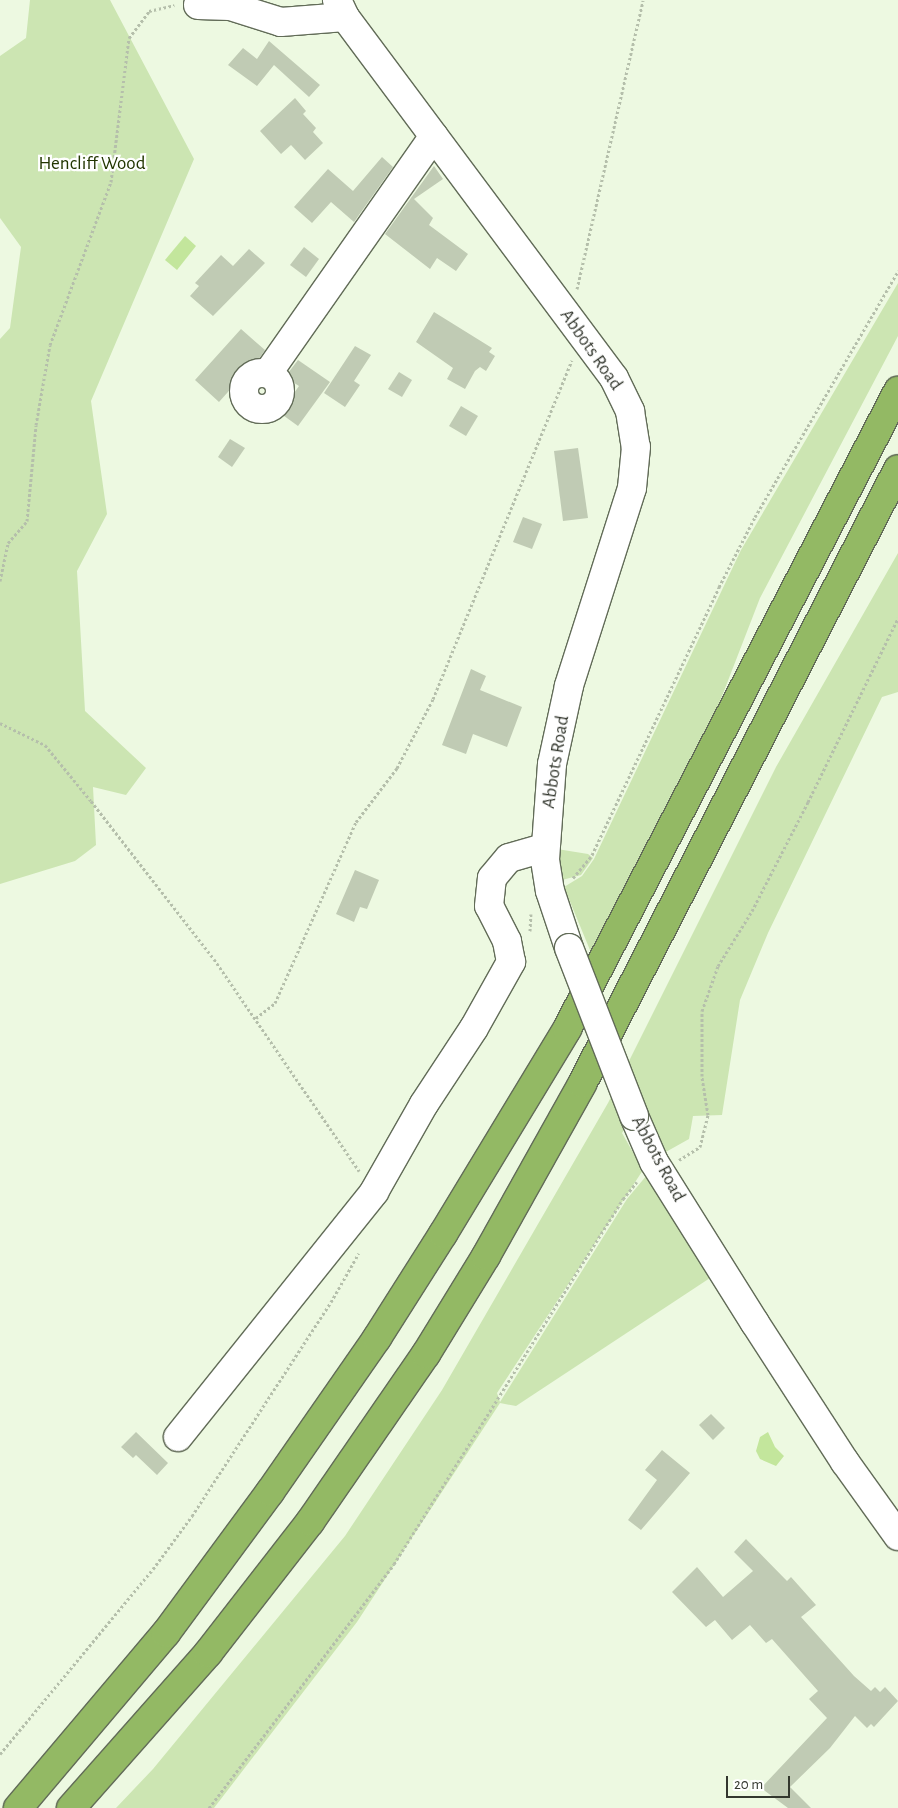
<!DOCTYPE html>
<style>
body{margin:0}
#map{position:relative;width:898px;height:1808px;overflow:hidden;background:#edf9e1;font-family:"Alegreya Sans",sans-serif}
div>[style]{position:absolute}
.green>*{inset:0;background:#cce5b2}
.water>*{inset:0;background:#c3e69c}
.building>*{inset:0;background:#c0cbb4}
.path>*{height:3px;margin-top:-1.5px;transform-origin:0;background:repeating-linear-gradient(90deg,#b5bfab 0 2.5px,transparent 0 5px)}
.roads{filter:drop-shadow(1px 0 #626c58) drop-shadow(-1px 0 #626c58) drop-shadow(0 1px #626c58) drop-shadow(0 -1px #626c58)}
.minor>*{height:28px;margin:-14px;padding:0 14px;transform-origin:14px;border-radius:14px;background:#fff}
.minor>.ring{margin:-14px;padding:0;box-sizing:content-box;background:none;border:28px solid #fff;border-radius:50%}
.highway>*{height:28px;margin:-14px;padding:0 14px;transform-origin:14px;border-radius:14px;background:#93b964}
.bridges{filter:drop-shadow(1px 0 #626c58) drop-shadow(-1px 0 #626c58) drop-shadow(0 1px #626c58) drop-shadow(0 -1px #626c58)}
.minor-bridge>*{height:28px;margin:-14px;padding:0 14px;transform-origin:14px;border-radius:14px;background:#fff}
span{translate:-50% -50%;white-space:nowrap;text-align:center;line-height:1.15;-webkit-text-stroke:4.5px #fff;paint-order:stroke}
.park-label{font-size:19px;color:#223600}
.street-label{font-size:19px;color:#33372e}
.scale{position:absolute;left:726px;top:1776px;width:64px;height:22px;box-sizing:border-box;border:2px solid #33372e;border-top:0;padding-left:6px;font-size:15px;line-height:18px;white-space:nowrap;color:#33372e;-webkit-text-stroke:4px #fff;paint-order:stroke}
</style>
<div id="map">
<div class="green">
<div style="clip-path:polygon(30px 0,110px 0,194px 159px,91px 401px,107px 514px,77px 571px,85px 711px,146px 768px,126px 795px,93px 787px,96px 845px,75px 861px,0 884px,0 339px,10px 328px,21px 247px,0 218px,0 56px,26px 38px)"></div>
<div style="clip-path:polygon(898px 283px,898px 336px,760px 598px,705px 740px,592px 955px,564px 887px,582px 876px,594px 859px,741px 550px)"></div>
<div style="clip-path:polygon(898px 553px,898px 692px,882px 697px,768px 933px,740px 1000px,722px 1115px,693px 1116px,689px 1139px,664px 1153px,640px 1107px,622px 1133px,643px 1170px,497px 1393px,500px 1402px,627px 1199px,647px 1175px,710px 1278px,516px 1406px,500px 1403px,357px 1622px,214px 1808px,116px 1808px,153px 1769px,345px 1536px,442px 1390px,608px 1103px,776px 767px)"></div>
<div style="clip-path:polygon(557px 849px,588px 854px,593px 858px,581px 875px,562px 880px)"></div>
</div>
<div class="water">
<div style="clip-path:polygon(185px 236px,196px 246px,177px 270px,165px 260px)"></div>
<div style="clip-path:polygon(768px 1432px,775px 1447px,784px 1456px,776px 1466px,760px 1459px,756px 1451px,760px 1437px)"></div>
</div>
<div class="building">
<div style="clip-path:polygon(269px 41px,320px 85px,309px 97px,274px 65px,257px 86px,228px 65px,243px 48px,257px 59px)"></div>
<div style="clip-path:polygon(295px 98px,306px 111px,303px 114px,316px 128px,313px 132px,323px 143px,305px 160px,291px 145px,281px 154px,260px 131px)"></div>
<div style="clip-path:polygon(382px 157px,393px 167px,354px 222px,331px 202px,312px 223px,294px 207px,328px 169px,353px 191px)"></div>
<div style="clip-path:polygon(434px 166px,443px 179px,414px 199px,433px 218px,429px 225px,468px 254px,456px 271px,437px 258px,430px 269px,385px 234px)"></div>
<div style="clip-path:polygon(304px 247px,319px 259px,306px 277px,290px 265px)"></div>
<div style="clip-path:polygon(249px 249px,265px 263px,213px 316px,190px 296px,199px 286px,195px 283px,221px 255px,233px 266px)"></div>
<div style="clip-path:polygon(434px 312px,492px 348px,489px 352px,495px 356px,486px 371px,480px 367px,475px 371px,465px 389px,447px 379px,453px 368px,416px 342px)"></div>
<div style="clip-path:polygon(241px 329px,265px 350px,254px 366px,252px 365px,219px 402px,195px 380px)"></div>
<div style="clip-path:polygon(355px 346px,371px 355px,354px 381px,360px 385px,345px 407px,324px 393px)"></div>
<div style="clip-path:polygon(298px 360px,330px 382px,298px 426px,280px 413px,299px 386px,285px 377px)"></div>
<div style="clip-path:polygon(399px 372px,412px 380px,402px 397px,388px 389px)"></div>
<div style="clip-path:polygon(461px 406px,478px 416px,466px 436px,449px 426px)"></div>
<div style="clip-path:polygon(230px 439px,245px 448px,232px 467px,218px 457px)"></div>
<div style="clip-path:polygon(578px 448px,588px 518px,563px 521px,554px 451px)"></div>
<div style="clip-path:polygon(523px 517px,542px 524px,532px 549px,513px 542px)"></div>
<div style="clip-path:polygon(471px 669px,486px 676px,480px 690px,522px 707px,507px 747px,473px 734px,466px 754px,442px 745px)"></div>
<div style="clip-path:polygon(355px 870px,379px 880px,367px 909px,360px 907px,354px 922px,336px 914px)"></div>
<div style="clip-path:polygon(711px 1414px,725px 1428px,713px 1440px,699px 1425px)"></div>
<div style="clip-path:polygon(136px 1432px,168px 1463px,157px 1475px,136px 1455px,133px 1458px,121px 1447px)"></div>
<div style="clip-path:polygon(662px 1450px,690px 1473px,641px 1530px,628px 1520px,657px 1480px,645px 1470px)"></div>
<div style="clip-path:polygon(746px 1539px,787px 1581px,791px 1577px,816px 1605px,801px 1617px,854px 1676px,871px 1691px,875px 1687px,880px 1692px,885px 1687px,898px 1701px,874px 1727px,871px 1724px,867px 1728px,855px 1716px,830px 1748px,790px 1787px,811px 1808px,788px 1808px,761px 1788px,827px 1718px,809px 1699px,818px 1691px,772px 1639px,766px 1643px,750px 1625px,732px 1640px,715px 1620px,706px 1627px,672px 1592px,697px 1567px,723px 1597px,753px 1571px,734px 1552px)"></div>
</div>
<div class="path">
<div style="left:577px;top:289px;width:296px;rotate:-77.1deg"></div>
<div style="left:0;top:581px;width:39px;rotate:-78deg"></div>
<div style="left:8px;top:543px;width:29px;rotate:-49deg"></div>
<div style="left:27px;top:521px;width:96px;rotate:-84.6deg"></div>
<div style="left:36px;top:425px;width:81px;rotate:-80.1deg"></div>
<div style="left:50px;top:345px;width:174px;rotate:-69.5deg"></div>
<div style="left:111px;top:182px;width:145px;rotate:-82.9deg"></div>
<div style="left:129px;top:38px;width:34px;rotate:-53deg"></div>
<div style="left:149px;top:11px;width:26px;rotate:-13deg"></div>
<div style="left:0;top:723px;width:50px;rotate:26.1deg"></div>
<div style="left:45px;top:745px;width:72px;rotate:50.6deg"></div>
<div style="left:91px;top:801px;width:200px;rotate:52.1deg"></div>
<div style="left:214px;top:959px;width:257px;rotate:55.6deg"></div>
<div style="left:573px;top:878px;width:30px;rotate:-50deg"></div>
<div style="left:592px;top:855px;width:297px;rotate:-64.6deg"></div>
<div style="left:719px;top:587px;width:79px;rotate:-62.8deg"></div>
<div style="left:755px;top:517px;width:285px;rotate:-59.8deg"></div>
<div style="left:530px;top:931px;width:17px;rotate:-87deg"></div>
<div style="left:256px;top:1018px;width:24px;rotate:-38deg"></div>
<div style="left:275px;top:1003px;width:198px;rotate:-65.9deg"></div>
<div style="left:356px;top:822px;width:68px;rotate:-52.8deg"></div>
<div style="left:397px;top:768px;width:78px;rotate:-62.4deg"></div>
<div style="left:433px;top:699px;width:366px;rotate:-67.7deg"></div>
<div style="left:679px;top:1160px;width:25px;rotate:-32deg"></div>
<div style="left:700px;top:1147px;width:33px;rotate:-76deg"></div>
<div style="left:708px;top:1115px;width:39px;rotate:-99deg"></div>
<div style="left:702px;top:1076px;width:65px;rotate:-90deg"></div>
<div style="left:702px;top:1011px;width:48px;rotate:-70.4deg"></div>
<div style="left:718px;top:966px;width:65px;rotate:-58.3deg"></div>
<div style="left:752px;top:911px;width:123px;rotate:-62.8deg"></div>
<div style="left:808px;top:802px;width:205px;rotate:-63.9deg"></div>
<div style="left:0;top:1754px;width:240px;rotate:-50.4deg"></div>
<div style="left:153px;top:1569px;width:66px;rotate:-53.7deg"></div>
<div style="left:192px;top:1516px;width:255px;rotate:-57deg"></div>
<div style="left:331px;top:1302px;width:56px;rotate:-60.3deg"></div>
<div style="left:209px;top:1808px;width:306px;rotate:-52.8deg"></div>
<div style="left:394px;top:1564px;width:431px;rotate:-57.9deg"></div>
<div style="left:623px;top:1199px;width:22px;rotate:-51deg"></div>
</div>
<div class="roads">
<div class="minor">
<div style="left:337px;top:0;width:19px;rotate:65deg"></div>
<div style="left:345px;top:17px;width:450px;rotate:53.3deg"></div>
<div style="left:614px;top:378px;width:37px;rotate:64deg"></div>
<div style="left:630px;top:411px;width:36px;rotate:81deg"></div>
<div style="left:636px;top:447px;width:41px;rotate:95.6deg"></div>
<div style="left:632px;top:488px;width:208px;rotate:107.7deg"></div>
<div style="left:569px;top:686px;width:80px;rotate:102.3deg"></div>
<div style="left:552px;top:764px;width:96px;rotate:94.2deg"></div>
<div style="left:545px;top:860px;width:31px;rotate:81deg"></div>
<div style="left:550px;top:891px;width:60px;rotate:71.6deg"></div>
<div style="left:198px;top:5px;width:32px;rotate:2deg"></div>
<div style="left:230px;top:6px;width:53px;rotate:17.4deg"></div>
<div style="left:281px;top:22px;width:64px;rotate:-4.5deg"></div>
<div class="ring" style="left:244px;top:373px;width:8px;height:8px"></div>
<div style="left:268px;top:373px;width:289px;rotate:-55deg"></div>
<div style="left:634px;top:1116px;width:50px;rotate:66.5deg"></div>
<div style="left:654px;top:1162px;width:190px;rotate:57.9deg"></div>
<div style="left:755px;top:1323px;width:166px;rotate:57.1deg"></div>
<div style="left:845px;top:1462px;width:91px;rotate:54.4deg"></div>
<div style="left:178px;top:1437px;width:314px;rotate:-51.3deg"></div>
<div style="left:374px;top:1192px;width:101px;rotate:-60.4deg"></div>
<div style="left:424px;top:1104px;width:91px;rotate:-56.7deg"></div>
<div style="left:474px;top:1028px;width:76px;rotate:-60.7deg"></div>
<div style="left:511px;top:962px;width:21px;rotate:-101deg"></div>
<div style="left:507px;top:941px;width:39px;rotate:-117deg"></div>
<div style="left:489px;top:906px;width:28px;rotate:-84deg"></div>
<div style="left:492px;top:878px;width:26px;rotate:-50deg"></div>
<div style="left:509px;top:858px;width:37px;rotate:-16deg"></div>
</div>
<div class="highway">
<div style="left:18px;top:1808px;width:229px;rotate:-49.8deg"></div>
<div style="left:166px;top:1633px;width:175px;rotate:-53.6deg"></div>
<div style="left:270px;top:1492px;width:188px;rotate:-55.2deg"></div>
<div style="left:377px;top:1338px;width:123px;rotate:-57.6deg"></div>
<div style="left:443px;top:1234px;width:240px;rotate:-58.8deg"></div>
<div style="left:567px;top:1029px;width:719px;rotate:-62.58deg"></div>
<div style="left:71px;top:1808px;width:207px;rotate:-48.5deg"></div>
<div style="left:208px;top:1653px;width:166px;rotate:-52.1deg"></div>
<div style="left:310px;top:1522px;width:204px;rotate:-55.4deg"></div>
<div style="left:426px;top:1354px;width:115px;rotate:-58.5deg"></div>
<div style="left:486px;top:1256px;width:197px;rotate:-60.8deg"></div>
<div style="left:582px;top:1084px;width:691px;rotate:-62.8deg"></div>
</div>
</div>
<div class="bridges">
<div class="minor-bridge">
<div style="left:569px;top:948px;width:180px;rotate:68.8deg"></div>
</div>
</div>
<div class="park-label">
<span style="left:92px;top:164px">Hencliff Wood</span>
</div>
<div class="street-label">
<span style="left:591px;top:350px;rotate:55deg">Abbots Road</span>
<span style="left:556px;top:762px;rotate:-81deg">Abbots Road</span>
<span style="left:658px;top:1159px;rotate:62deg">Abbots Road</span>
</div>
<div class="scale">20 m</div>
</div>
